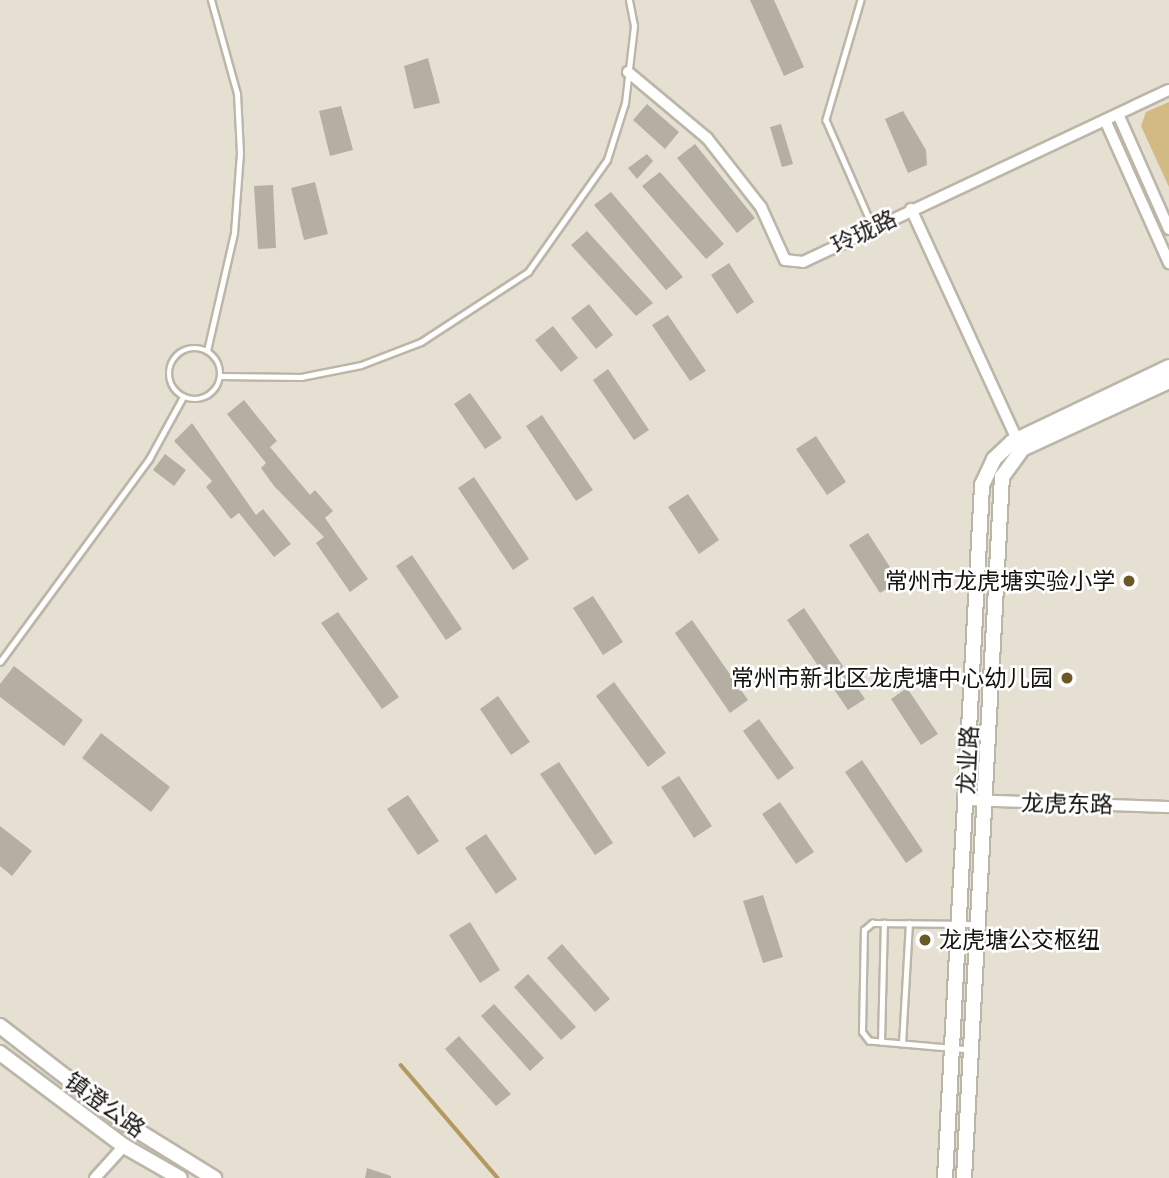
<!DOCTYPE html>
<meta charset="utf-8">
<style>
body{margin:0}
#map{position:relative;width:1169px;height:1178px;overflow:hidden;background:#e6e0d3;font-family:"Space Grotesk","Noto Sans SC",sans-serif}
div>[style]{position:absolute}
.green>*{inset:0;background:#d3b982}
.stream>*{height:3.5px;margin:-1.75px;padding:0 1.75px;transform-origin:1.75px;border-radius:1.75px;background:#b4995f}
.building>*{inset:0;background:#b5afa3}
.roads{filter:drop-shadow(2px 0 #bcb6a9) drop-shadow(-2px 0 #bcb6a9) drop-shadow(0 2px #bcb6a9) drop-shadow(0 -2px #bcb6a9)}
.lane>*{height:4.5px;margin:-2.25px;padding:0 2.25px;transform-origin:2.25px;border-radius:2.25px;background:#fff}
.lane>.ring{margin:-2.25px;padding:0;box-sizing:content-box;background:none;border:4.5px solid #fff;border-radius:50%}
.street>*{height:10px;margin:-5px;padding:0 5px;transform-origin:5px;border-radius:5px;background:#fff}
.secondary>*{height:14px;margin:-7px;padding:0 7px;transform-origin:7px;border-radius:7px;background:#fff}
.dots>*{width:19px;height:19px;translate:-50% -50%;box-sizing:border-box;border:4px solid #fff;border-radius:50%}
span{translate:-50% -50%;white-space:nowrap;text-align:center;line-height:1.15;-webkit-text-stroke:5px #fff;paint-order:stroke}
.street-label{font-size:23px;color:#14120d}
.poi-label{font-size:23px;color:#14120d}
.right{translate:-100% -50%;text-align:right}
.left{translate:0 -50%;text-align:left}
</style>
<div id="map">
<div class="green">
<div style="clip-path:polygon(1169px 102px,1169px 187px,1141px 126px,1146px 112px)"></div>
</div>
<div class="stream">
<div style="left:401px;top:1065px;width:149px;rotate:49.4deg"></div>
</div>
<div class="building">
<div style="clip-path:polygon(750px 0,774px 0,804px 67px,784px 76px)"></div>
<div style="clip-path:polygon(428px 58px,440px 103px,414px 109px,404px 66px)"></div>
<div style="clip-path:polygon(647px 104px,679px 132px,665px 149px,633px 120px)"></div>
<div style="clip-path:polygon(341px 106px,353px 150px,330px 156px,319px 111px)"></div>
<div style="clip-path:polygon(903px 111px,926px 150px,927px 165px,908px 173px,885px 119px)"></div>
<div style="clip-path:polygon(781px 124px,793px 164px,782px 167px,770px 127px)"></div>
<div style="clip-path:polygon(695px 144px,755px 218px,737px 233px,677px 158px)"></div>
<div style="clip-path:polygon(647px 154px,653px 161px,637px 179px,628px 168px)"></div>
<div style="clip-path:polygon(660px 172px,724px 244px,706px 259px,642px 186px)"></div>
<div style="clip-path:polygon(315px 182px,328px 234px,304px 240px,291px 188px)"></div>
<div style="clip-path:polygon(273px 185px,276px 248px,258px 249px,254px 186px)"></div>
<div style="clip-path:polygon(611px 192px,683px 277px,666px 290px,594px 205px)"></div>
<div style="clip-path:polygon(587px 231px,653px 303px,636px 316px,571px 245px)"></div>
<div style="clip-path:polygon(729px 263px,754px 302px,737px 314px,711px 275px)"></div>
<div style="clip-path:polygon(589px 304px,613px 335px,596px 349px,571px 318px)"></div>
<div style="clip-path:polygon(668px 315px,706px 371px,690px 381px,652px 325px)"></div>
<div style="clip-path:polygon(553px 326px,578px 358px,561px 372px,535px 340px)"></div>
<div style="clip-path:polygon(608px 369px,649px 430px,634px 440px,593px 380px)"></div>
<div style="clip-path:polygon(470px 393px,502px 438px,485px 449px,454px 404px)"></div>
<div style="clip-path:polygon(244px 400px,277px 441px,270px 447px,310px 495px,315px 490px,333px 511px,325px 518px,368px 579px,350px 592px,316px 543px,324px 537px,274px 486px,261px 468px,266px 463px,227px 414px)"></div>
<div style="clip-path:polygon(542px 415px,593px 490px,576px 501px,526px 426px)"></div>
<div style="clip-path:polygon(192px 423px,256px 515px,263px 509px,291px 544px,274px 557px,239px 513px,231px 519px,206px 487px,212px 481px,174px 441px)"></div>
<div style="clip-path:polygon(816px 436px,846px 482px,827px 495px,796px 449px)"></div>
<div style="clip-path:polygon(165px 454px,186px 470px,174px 486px,153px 470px)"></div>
<div style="clip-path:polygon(474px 477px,529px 559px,513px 570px,458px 488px)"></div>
<div style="clip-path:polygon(688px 494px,719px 540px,699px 554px,668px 507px)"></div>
<div style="clip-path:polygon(868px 533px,899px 581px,880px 593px,849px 545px)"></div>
<div style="clip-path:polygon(412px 555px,462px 629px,446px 640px,396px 566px)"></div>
<div style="clip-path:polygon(593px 596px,623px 642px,603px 655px,573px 608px)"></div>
<div style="clip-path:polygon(804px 608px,865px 699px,848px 710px,787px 620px)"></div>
<div style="clip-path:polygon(338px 612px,399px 697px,382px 709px,321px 623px)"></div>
<div style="clip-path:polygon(692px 620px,748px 700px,730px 713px,675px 633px)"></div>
<div style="clip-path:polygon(14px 666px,83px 720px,64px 746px,0 697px,0 684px)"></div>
<div style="clip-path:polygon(614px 682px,666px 753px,648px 767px,596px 696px)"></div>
<div style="clip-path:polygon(907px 688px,938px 734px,921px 745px,891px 699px)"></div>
<div style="clip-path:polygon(498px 696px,530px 742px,511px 755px,480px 709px)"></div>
<div style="clip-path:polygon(759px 719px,794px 768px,778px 780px,743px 731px)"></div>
<div style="clip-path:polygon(101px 733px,170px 787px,151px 812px,82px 758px)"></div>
<div style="clip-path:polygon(862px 760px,923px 851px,906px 863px,845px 772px)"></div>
<div style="clip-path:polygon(559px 762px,613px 843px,595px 855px,540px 774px)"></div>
<div style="clip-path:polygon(679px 776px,712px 826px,694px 838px,661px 787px)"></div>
<div style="clip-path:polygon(408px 795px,439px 841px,418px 855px,387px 809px)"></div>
<div style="clip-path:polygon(780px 802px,814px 852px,796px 864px,762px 814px)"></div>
<div style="clip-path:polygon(0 826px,32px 851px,12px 876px,0 866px)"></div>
<div style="clip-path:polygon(486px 834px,517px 879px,496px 894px,465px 848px)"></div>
<div style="clip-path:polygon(763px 895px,783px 957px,763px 963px,743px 901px)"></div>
<div style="clip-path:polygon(470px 922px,500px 970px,480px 983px,449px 935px)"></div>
<div style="clip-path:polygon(562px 944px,610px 999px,595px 1012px,547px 958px)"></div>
<div style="clip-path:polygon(528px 974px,576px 1027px,561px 1040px,514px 987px)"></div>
<div style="clip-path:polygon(494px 1004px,544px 1058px,530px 1071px,481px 1016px)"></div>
<div style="clip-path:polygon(459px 1036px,511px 1094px,496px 1106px,445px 1049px)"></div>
<div style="clip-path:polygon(367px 1168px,391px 1176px,391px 1178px,365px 1178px)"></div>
</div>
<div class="roads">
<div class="lane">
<div style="left:861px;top:0;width:125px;rotate:106.3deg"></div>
<div style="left:826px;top:120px;width:117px;rotate:66.3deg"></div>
<div class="ring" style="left:169px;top:348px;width:47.5px;height:47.5px"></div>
<div style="left:207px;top:351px;width:121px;rotate:-77.1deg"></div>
<div style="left:234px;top:233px;width:80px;rotate:-85.7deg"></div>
<div style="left:240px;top:153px;width:59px;rotate:-92.9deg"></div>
<div style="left:237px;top:94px;width:98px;rotate:-105.5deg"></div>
<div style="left:221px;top:376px;width:80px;rotate:0.7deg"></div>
<div style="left:301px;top:377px;width:61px;rotate:-11.3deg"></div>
<div style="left:361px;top:365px;width:64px;rotate:-21deg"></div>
<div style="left:421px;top:342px;width:128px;rotate:-33.2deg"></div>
<div style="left:528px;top:272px;width:137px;rotate:-54.8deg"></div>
<div style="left:607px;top:160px;width:60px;rotate:-72.5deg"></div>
<div style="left:625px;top:103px;width:78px;rotate:-83.3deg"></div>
<div style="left:634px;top:26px;width:26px;rotate:-101deg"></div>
<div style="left:0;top:662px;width:252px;rotate:-53.7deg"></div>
<div style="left:149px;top:459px;width:71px;rotate:-61.3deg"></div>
<div style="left:881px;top:1042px;width:119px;rotate:-88.6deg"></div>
<div style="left:902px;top:1044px;width:121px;rotate:-86.7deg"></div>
<div style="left:970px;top:1050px;width:101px;rotate:-174.9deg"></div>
<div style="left:869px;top:1041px;width:11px;rotate:-128deg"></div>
<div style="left:862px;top:1032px;width:102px;rotate:-88.9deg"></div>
<div style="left:864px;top:930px;width:11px;rotate:-41deg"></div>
<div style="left:872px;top:923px;width:102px;rotate:0.6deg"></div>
</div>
<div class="street">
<div style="left:628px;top:72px;width:103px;rotate:39.9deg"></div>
<div style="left:707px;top:138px;width:88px;rotate:52deg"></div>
<div style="left:761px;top:207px;width:58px;rotate:65.6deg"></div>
<div style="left:785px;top:260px;width:18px;rotate:6deg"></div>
<div style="left:803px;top:262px;width:404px;rotate:-25.2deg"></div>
<div style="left:1118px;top:114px;width:126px;rotate:66.1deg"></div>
<div style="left:1105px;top:120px;width:157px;rotate:65.9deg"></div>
<div style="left:911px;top:209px;width:259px;rotate:65.3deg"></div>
<div style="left:966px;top:800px;width:203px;rotate:2deg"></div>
<div style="left:95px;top:1178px;width:43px;rotate:-47.8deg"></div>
</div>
<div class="secondary">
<div style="left:0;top:1026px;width:158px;rotate:37.8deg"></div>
<div style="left:125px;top:1123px;width:105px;rotate:31.7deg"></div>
<div style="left:0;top:1053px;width:155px;rotate:36.9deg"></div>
<div style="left:124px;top:1146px;width:64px;rotate:29.7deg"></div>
<div style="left:945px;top:1178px;width:694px;rotate:-86.94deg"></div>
<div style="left:982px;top:485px;width:29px;rotate:-65deg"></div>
<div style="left:994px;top:459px;width:25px;rotate:-43deg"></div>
<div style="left:1012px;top:442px;width:174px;rotate:-25.5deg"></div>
<div style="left:964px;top:1178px;width:702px;rotate:-86.9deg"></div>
<div style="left:1002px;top:477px;width:34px;rotate:-54deg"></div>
<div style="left:1022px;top:449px;width:162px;rotate:-24.8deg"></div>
</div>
</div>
<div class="dots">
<div style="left:1129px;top:581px;background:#6c5726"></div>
<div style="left:1067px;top:678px;background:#6c5726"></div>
<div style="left:925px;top:940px;background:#6c5726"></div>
</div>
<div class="street-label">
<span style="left:864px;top:232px;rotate:-26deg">玲珑路</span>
<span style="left:968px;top:760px;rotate:-87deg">龙业路</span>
<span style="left:1067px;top:804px;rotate:1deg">龙虎东路</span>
<span style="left:105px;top:1105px;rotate:36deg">镇澄公路</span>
</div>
<div class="poi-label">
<span class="right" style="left:1115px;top:581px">常州市龙虎塘实验小学</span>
<span class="right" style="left:1053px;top:678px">常州市新北区龙虎塘中心幼儿园</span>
<span class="left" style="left:939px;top:940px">龙虎塘公交枢纽</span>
</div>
</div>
